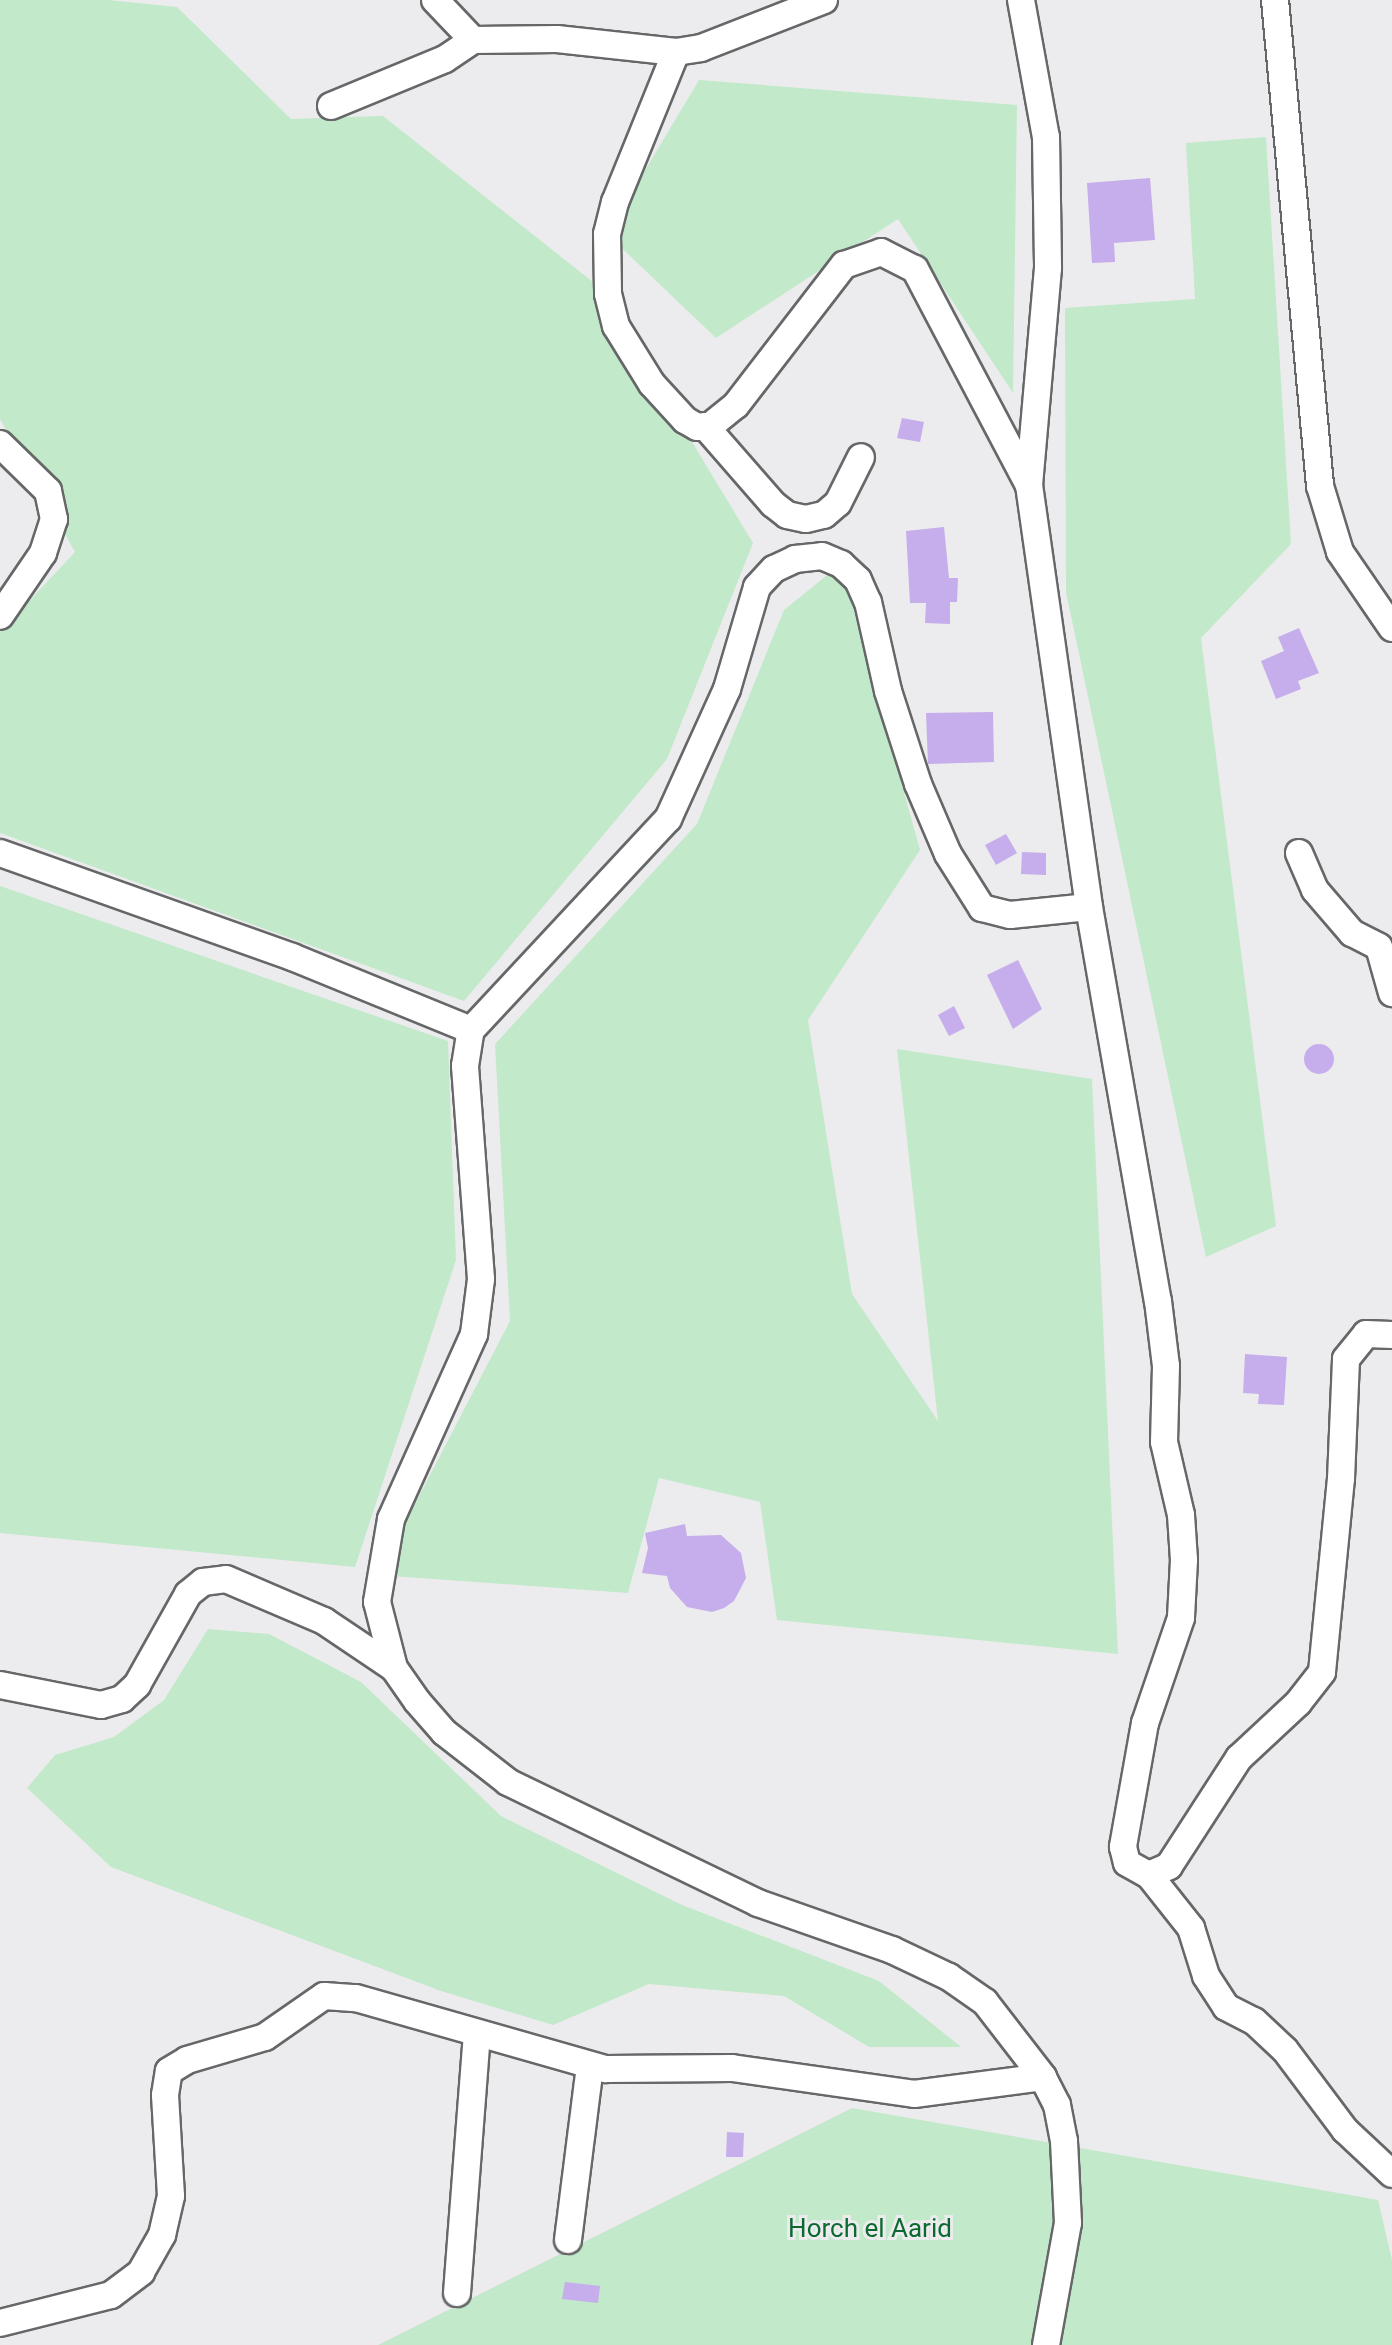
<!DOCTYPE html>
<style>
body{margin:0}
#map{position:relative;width:1392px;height:2345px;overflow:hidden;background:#ececee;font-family:Roboto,sans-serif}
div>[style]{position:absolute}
.green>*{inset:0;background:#c2e9c9}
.building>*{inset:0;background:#c6adeb}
.round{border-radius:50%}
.roads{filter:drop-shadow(2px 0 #666768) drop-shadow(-2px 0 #666768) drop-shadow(0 2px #666768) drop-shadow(0 -2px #666768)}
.minor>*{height:26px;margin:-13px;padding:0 13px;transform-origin:13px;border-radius:13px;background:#fff}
span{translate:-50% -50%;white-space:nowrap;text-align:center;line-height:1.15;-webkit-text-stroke:6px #ececee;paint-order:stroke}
.park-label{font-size:26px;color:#0c6a31}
</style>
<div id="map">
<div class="green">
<div style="clip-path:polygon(0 0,108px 0,177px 7px,291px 119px,383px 116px,598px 286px,753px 543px,667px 759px,464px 1001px,0 833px,0 632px,75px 552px,0 419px)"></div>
<div style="clip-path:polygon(699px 80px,1017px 105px,1013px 393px,898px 219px,716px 338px,607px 234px)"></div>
<div style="clip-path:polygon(1266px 137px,1291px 544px,1201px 638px,1276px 1226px,1206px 1257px,1066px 592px,1065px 308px,1195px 299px,1186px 143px)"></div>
<div style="clip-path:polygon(841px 564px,920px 850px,808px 1020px,852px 1294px,938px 1421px,897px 1049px,1092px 1079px,1118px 1654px,777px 1620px,760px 1502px,659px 1478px,628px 1593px,378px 1575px,510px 1321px,495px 1044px,697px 824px,784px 610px)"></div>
<div style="clip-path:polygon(0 886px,448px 1041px,456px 1260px,355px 1567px,0 1533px)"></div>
<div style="clip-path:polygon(208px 1629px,269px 1634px,361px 1682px,501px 1816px,682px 1905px,879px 1981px,961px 2047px,869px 2047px,784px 1996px,649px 1984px,553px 2025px,441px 1991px,111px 1867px,27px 1788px,55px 1755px,114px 1737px,164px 1700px)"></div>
<div style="clip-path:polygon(852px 2108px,1378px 2200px,1392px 2260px,1392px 2345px,378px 2345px)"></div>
</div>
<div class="building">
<div style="clip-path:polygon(1150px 178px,1155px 240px,1114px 243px,1115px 262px,1092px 263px,1087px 183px)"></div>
<div style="clip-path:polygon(902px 418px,924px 422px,920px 442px,897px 438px)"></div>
<div style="clip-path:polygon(944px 527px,949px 578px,958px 578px,957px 602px,950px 602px,950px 624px,925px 623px,926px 603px,910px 603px,906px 531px)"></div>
<div style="clip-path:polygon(1299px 628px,1319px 673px,1298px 681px,1301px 689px,1276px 699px,1261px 661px,1284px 651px,1278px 637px)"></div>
<div style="clip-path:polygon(993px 712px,994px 762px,928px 764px,926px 713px)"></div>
<div style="clip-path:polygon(1006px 834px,1017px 853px,996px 865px,985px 845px)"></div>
<div style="clip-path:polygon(1022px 852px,1046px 853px,1046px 875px,1021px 874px)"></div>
<div style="clip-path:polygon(1018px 960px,1042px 1009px,1013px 1029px,987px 975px)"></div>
<div style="clip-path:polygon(954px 1006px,965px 1028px,949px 1036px,938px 1015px)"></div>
<div class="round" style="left:1304px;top:1044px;width:30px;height:30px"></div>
<div style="clip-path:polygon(1245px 1354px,1287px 1357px,1284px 1405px,1258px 1404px,1259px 1394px,1243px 1393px)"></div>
<div style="clip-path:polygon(685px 1524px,687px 1536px,721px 1535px,741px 1553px,746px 1578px,734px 1601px,724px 1608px,712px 1612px,687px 1607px,670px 1588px,667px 1576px,642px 1573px,648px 1548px,645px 1533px)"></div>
<div style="clip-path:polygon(727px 2132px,744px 2133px,743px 2157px,726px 2157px)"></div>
<div style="clip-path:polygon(565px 2282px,600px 2286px,598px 2303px,562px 2299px)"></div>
</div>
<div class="roads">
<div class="minor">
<div style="left:435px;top:0;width:55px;rotate:46.5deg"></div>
<div style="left:1021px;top:0;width:139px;rotate:79.7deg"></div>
<div style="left:1046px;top:137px;width:131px;rotate:89.1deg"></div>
<div style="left:1048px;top:268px;width:218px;rotate:95deg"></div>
<div style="left:1029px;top:485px;width:426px;rotate:81.9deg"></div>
<div style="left:1089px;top:907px;width:400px;rotate:80.1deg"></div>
<div style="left:1158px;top:1301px;width:65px;rotate:83deg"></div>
<div style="left:1166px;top:1366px;width:76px;rotate:91.5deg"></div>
<div style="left:1164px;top:1442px;width:75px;rotate:76.9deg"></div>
<div style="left:1181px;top:1515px;width:45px;rotate:86.2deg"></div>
<div style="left:1184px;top:1560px;width:58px;rotate:93deg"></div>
<div style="left:1181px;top:1618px;width:111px;rotate:108.9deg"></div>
<div style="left:1145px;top:1723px;width:126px;rotate:100.1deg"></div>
<div style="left:1123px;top:1847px;width:16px;rotate:76deg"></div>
<div style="left:1127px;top:1863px;width:25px;rotate:29deg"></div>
<div style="left:1149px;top:1875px;width:68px;rotate:51.6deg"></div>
<div style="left:1191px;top:1928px;width:50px;rotate:72.6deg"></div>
<div style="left:1206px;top:1976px;width:37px;rotate:57deg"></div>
<div style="left:1226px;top:2007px;width:31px;rotate:27deg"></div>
<div style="left:1254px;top:2021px;width:42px;rotate:43.1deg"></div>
<div style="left:1285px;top:2050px;width:100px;rotate:53.1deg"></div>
<div style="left:1345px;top:2130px;width:64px;rotate:43.1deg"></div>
<div style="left:1275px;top:0;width:488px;rotate:84.7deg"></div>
<div style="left:1320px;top:486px;width:69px;rotate:73.1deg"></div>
<div style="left:1340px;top:552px;width:92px;rotate:55.6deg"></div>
<div style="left:676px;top:52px;width:162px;rotate:112.1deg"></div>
<div style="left:615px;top:202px;width:33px;rotate:104deg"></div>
<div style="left:607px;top:234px;width:60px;rotate:89deg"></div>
<div style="left:608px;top:294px;width:33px;rotate:76deg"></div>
<div style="left:616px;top:326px;width:68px;rotate:58.2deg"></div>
<div style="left:652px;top:384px;width:49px;rotate:47.5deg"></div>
<div style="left:685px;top:420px;width:14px;rotate:30deg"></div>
<div style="left:697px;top:427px;width:13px;rotate:-4deg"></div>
<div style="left:710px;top:426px;width:33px;rotate:-39deg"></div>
<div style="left:736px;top:405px;width:177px;rotate:-52.4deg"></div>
<div style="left:844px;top:265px;width:39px;rotate:-19deg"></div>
<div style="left:881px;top:252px;width:38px;rotate:27deg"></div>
<div style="left:915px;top:269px;width:244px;rotate:62.2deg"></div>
<div style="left:331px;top:106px;width:123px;rotate:-22.4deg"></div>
<div style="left:445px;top:59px;width:34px;rotate:-34deg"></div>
<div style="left:473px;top:40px;width:84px;rotate:-0.7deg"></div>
<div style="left:557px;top:39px;width:120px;rotate:6.2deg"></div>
<div style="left:676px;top:52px;width:25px;rotate:-9deg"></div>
<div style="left:701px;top:48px;width:132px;rotate:-21.3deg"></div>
<div style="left:705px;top:426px;width:103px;rotate:48.9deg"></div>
<div style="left:773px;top:504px;width:18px;rotate:38deg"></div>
<div style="left:787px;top:515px;width:19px;rotate:12deg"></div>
<div style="left:806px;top:519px;width:18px;rotate:-13deg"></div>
<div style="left:824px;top:515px;width:18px;rotate:-41deg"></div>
<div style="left:838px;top:503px;width:51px;rotate:-63.4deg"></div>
<div style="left:0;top:444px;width:67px;rotate:44.4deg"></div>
<div style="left:48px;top:491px;width:29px;rotate:78deg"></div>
<div style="left:54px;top:519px;width:36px;rotate:108deg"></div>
<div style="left:43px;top:553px;width:76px;rotate:124.3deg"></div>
<div style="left:0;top:853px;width:310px;rotate:19.6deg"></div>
<div style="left:292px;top:957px;width:193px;rotate:22.2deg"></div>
<div style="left:1299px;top:853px;width:40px;rotate:66.6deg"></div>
<div style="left:1315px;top:890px;width:57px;rotate:49.3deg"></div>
<div style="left:1352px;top:933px;width:30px;rotate:27deg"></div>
<div style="left:1379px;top:947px;width:48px;rotate:74.2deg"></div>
<div style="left:0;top:1685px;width:103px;rotate:11.2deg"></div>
<div style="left:101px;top:1705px;width:22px;rotate:-16deg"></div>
<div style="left:122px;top:1699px;width:21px;rotate:-43deg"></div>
<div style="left:137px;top:1685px;width:104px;rotate:-60.7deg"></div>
<div style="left:188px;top:1594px;width:19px;rotate:-39deg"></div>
<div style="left:203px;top:1582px;width:23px;rotate:-7deg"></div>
<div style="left:226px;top:1579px;width:107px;rotate:23.2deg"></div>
<div style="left:324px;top:1621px;width:84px;rotate:33.9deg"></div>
<div style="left:1149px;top:1875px;width:22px;rotate:-24deg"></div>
<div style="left:1169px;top:1866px;width:129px;rotate:-57.1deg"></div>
<div style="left:1239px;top:1758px;width:81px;rotate:-43deg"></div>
<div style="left:1298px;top:1703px;width:39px;rotate:-52deg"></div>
<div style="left:1322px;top:1672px;width:194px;rotate:-84.4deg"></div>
<div style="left:1341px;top:1479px;width:120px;rotate:-87.6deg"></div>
<div style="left:1346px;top:1359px;width:32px;rotate:-51deg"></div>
<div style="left:1366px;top:1334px;width:26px;rotate:2deg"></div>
<div style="left:568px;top:2240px;width:175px;rotate:-82.8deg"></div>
<div style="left:457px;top:2293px;width:259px;rotate:-85.6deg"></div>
<div style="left:0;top:2323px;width:114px;rotate:-14.2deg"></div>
<div style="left:111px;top:2295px;width:38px;rotate:-37deg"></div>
<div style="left:141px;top:2272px;width:43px;rotate:-60.4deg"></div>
<div style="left:162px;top:2235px;width:40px;rotate:-77deg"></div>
<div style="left:171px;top:2196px;width:101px;rotate:-93.4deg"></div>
<div style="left:165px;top:2095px;width:24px;rotate:-81deg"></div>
<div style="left:169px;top:2071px;width:21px;rotate:-31deg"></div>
<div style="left:187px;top:2060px;width:81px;rotate:-16.4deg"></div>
<div style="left:265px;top:2037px;width:72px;rotate:-34.8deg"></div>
<div style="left:324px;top:1996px;width:32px;rotate:4deg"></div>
<div style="left:356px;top:1998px;width:260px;rotate:15.9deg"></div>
<div style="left:606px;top:2069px;width:126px;rotate:-0.5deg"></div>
<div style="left:732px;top:2068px;width:184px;rotate:8.1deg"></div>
<div style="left:914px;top:2094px;width:130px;rotate:-7.5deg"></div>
<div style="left:1046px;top:2345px;width:124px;rotate:-79.8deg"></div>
<div style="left:1068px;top:2223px;width:82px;rotate:-92.8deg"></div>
<div style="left:1064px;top:2141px;width:37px;rotate:-101deg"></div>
<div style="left:1057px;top:2105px;width:31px;rotate:-117deg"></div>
<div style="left:1043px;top:2077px;width:95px;rotate:-127.7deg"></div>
<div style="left:985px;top:2002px;width:44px;rotate:-145.2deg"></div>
<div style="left:949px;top:1977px;width:63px;rotate:-154.7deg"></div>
<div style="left:892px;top:1950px;width:142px;rotate:-160.7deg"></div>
<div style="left:758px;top:1903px;width:278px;rotate:-154.2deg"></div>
<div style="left:508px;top:1782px;width:81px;rotate:-142deg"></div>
<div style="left:444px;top:1732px;width:41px;rotate:-131.1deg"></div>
<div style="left:417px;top:1701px;width:40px;rotate:-124.9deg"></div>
<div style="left:394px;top:1668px;width:68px;rotate:-104.4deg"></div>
<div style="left:377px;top:1602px;width:84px;rotate:-80.4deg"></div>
<div style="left:391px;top:1519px;width:203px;rotate:-65.8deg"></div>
<div style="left:474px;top:1334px;width:55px;rotate:-82.7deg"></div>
<div style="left:481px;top:1279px;width:214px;rotate:-94.3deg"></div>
<div style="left:465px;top:1066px;width:36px;rotate:-81deg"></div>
<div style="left:471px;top:1030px;width:289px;rotate:-47deg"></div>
<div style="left:668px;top:819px;width:143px;rotate:-65.6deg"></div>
<div style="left:727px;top:689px;width:106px;rotate:-73.6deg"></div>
<div style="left:757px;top:587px;width:25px;rotate:-47deg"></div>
<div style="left:774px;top:569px;width:23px;rotate:-25deg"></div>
<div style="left:795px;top:559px;width:27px;rotate:-6deg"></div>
<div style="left:822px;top:556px;width:21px;rotate:23deg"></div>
<div style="left:841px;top:564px;width:23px;rotate:43deg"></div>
<div style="left:858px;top:580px;width:24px;rotate:66deg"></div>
<div style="left:868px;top:602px;width:91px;rotate:77.3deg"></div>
<div style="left:888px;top:691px;width:98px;rotate:72.1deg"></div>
<div style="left:918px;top:784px;width:76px;rotate:66.8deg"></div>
<div style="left:948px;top:854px;width:64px;rotate:57.8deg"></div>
<div style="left:982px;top:908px;width:29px;rotate:14deg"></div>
<div style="left:1010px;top:915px;width:79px;rotate:-5.8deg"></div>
</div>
</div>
<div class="park-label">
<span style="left:870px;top:2229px">Horch el Aarid</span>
</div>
</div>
